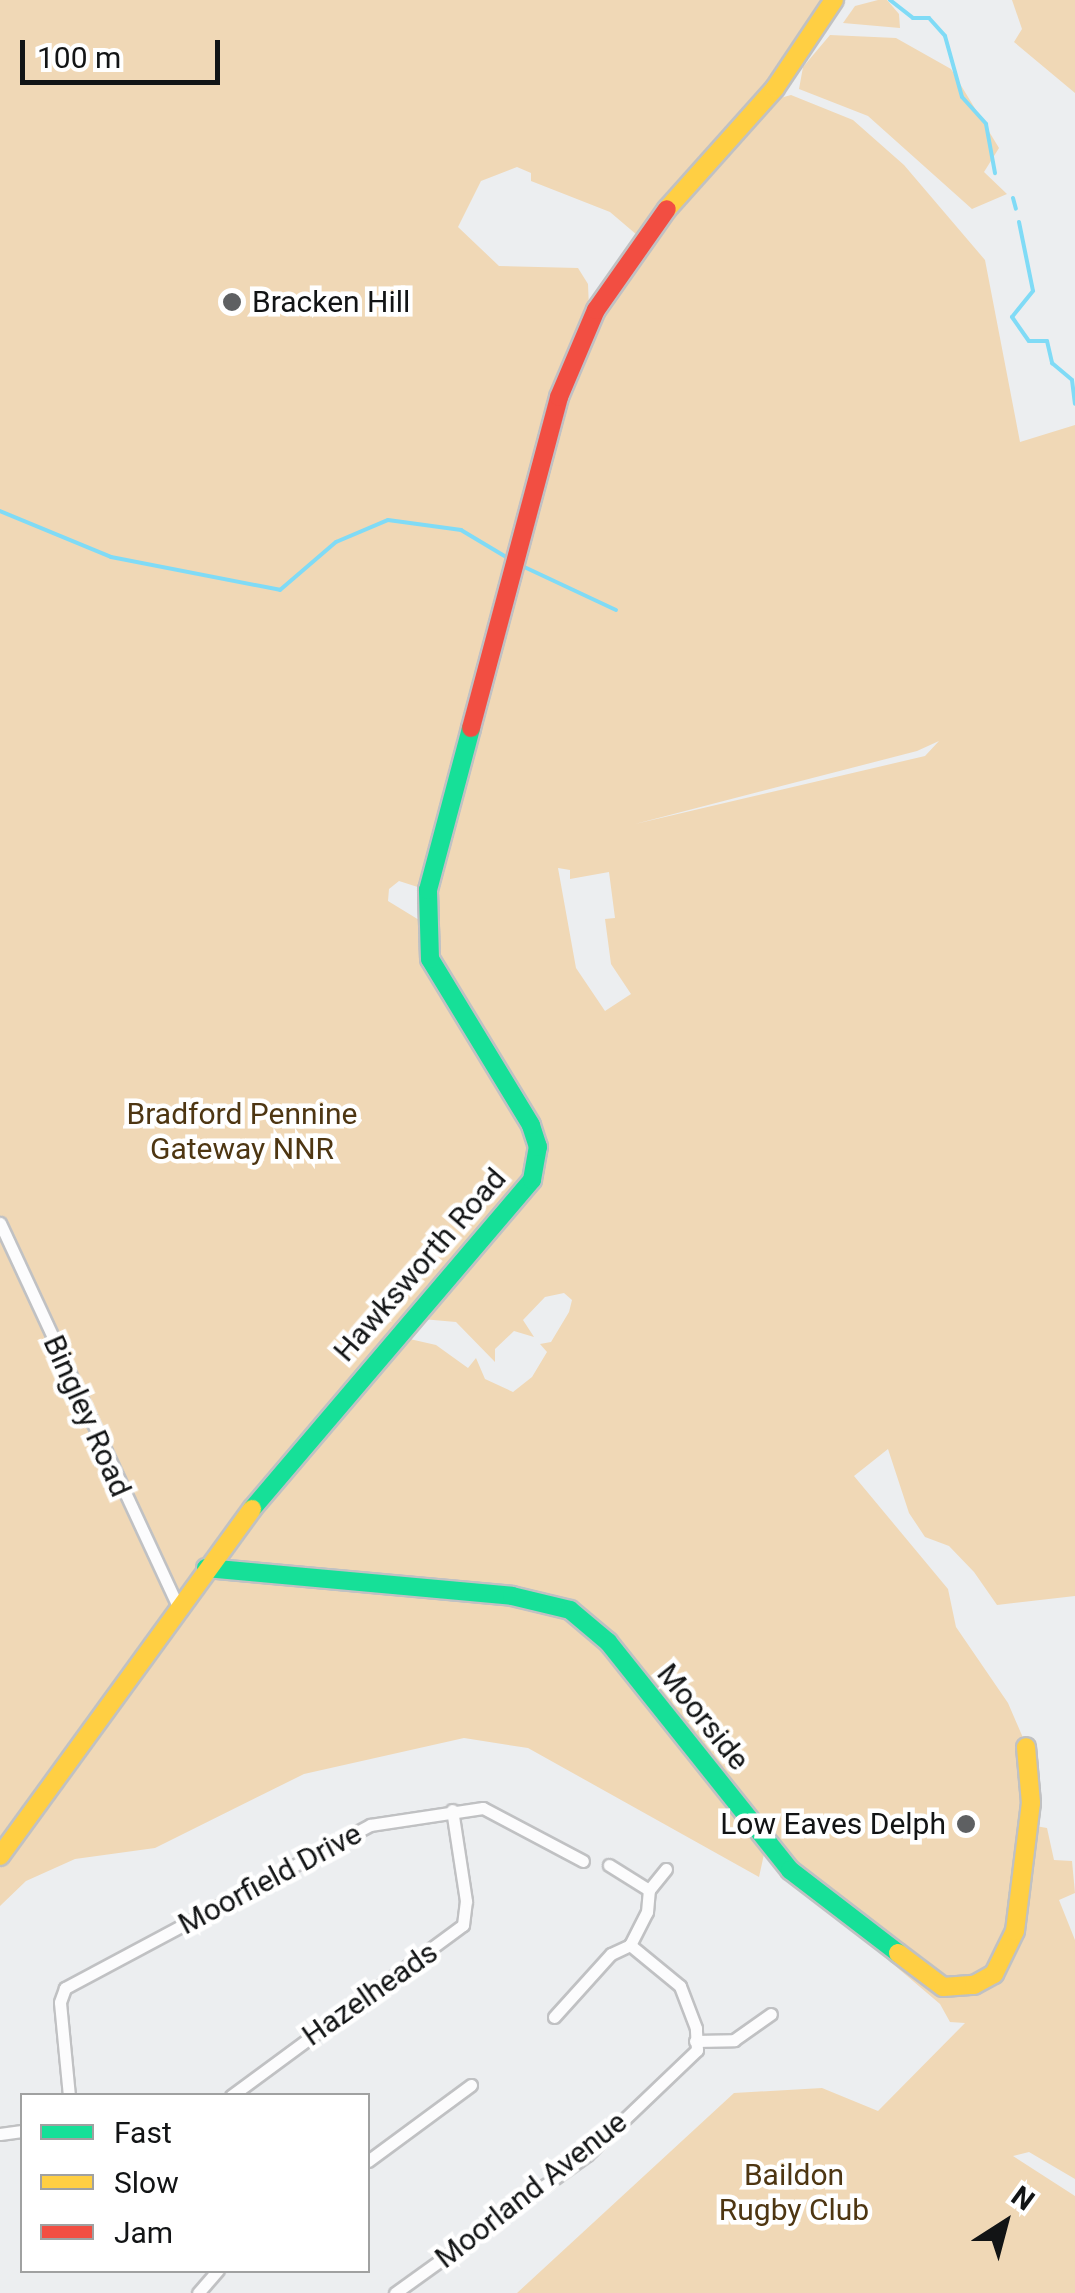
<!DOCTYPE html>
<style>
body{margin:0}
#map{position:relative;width:1075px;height:2293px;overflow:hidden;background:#eceef0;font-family:Roboto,sans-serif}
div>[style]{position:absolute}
.green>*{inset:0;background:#f0d8b6}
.stream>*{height:4px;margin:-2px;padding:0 2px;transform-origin:2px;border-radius:2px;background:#80dbf6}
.roads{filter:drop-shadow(2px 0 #c0c1c3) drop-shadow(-2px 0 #c0c1c3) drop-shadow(0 2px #c0c1c3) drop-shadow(0 -2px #c0c1c3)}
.street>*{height:11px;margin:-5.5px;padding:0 5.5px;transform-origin:5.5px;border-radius:5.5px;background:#fcfcfd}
.fast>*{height:18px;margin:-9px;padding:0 9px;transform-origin:9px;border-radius:9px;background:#16e098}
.slow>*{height:18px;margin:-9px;padding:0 9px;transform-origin:9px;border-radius:9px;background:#ffcf43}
.jam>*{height:18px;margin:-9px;padding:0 9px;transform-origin:9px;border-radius:9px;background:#f24e42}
.dots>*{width:28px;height:28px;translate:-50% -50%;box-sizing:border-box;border:5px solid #fff;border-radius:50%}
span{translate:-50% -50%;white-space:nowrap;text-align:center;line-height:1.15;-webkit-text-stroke:9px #fff;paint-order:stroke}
.poi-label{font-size:30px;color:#121415}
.left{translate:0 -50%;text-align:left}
.right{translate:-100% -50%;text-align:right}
.park-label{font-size:30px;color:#4e3612}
.street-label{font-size:30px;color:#121415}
.legend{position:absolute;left:20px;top:2093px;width:350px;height:180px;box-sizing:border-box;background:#fff;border:2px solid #a0a1a1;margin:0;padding:12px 18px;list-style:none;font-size:30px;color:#121415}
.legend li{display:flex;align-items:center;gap:20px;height:50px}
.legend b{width:50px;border:2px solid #a0a1a1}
.north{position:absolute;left:955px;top:2173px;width:100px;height:100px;-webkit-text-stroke:8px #fff;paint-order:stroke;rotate:36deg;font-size:28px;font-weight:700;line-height:40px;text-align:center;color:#121415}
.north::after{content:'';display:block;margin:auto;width:35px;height:45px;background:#121415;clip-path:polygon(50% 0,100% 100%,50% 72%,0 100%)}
.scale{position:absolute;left:20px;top:40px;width:200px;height:45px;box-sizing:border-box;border:5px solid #121415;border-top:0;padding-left:12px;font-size:30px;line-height:35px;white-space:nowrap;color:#121415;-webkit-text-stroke:8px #fff;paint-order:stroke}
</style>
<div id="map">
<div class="green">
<div style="clip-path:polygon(evenodd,0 0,827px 0,783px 66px,637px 235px,610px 212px,531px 181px,531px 173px,517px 167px,481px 181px,458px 227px,499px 266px,578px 268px,588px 284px,589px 308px,532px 465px,446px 824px,577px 359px,631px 260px,773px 100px,791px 95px,853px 120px,904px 165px,985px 260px,1020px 442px,1075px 425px,1075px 1596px,997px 1605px,974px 1572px,949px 1546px,925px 1537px,909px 1513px,888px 1449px,854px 1476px,948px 1589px,956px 1627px,1008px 1703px,1030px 1754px,1030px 1825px,1047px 1828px,1054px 1860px,1072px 1861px,1075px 1893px,1059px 1900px,1075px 1940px,1075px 2179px,1029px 2152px,1013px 2156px,1075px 2196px,1075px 2293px,517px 2293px,734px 2093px,822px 2088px,878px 2111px,965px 2023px,950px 2022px,940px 2004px,800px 1885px,804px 1876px,590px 1619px,548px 1597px,238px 1569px,224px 1562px,224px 1554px,316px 1436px,401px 1337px,436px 1345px,468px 1368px,476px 1358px,485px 1379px,513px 1392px,532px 1377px,547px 1352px,540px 1344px,551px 1342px,569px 1312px,572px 1300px,564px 1293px,545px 1297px,523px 1320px,534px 1337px,514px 1331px,495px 1349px,495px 1362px,456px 1322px,422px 1319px,421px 1311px,452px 1275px,535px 1189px,547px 1161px,539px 1123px,488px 1057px,527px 1127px,527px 1176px,310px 1425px,207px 1567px,528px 1600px,569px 1611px,598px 1634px,742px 1807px,766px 1845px,759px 1877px,528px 1748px,464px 1738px,304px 1774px,155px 1848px,75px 1859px,26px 1881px,0 1906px,0 0,939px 741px,925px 756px,635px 824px,917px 751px,939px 741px,0 0,558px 868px,570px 870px,570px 879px,609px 872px,615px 918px,605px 919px,611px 964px,631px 994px,605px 1011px,576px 968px,558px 868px,0 0,399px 881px,427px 890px,424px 923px,388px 901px,389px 889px,399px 881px)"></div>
<div style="clip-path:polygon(878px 0,887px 0,899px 14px,900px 28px,843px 23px,855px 6px)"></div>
<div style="clip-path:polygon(1012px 0,1075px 0,1075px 93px,1014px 42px,1022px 29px)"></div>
<div style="clip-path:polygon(830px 35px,896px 38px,951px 69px,999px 148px,984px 172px,1007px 194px,972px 209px,868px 116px,799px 89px,803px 67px)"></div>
</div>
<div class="stream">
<div style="left:890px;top:0;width:29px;rotate:38deg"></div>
<div style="left:913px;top:18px;width:16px"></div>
<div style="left:929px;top:18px;width:24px;rotate:48deg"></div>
<div style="left:945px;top:36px;width:63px;rotate:74.4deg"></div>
<div style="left:962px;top:97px;width:36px;rotate:48deg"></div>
<div style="left:986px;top:124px;width:50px;rotate:79.6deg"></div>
<div style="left:1013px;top:198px;width:11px;rotate:75deg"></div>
<div style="left:1019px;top:222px;width:70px;rotate:78.5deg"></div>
<div style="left:1033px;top:291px;width:33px;rotate:129deg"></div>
<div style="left:1012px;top:317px;width:29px;rotate:55deg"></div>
<div style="left:1029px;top:341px;width:18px"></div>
<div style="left:1047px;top:341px;width:23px;rotate:77deg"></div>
<div style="left:1052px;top:363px;width:26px;rotate:40deg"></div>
<div style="left:1072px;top:380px;width:24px;rotate:83deg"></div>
<div style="left:0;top:511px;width:120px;rotate:22.5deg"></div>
<div style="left:111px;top:557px;width:172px;rotate:11deg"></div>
<div style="left:280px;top:590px;width:74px;rotate:-40.6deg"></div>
<div style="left:336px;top:542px;width:56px;rotate:-22.9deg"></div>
<div style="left:388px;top:520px;width:74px;rotate:7.8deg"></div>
<div style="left:461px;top:530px;width:55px;rotate:30.8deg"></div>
<div style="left:520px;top:565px;width:106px;rotate:25.1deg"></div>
</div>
<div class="roads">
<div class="street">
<div style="left:0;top:1223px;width:422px;rotate:65.1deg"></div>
<div style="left:609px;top:1865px;width:47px;rotate:32deg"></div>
<div style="left:554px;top:2017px;width:85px;rotate:-47.9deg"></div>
<div style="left:611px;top:1954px;width:21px;rotate:-25deg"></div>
<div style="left:630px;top:1945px;width:37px;rotate:-63deg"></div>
<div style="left:647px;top:1912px;width:22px;rotate:-85deg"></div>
<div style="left:649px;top:1890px;width:27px;rotate:-51deg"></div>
<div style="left:695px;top:2041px;width:39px;rotate:-1deg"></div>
<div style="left:734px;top:2040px;width:45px;rotate:-35.1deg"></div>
<div style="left:69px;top:2096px;width:94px;rotate:-95.5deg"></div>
<div style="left:60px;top:2002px;width:15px;rotate:-70deg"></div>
<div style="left:65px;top:1988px;width:346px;rotate:-28.1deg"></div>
<div style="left:370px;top:1825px;width:114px;rotate:-8.6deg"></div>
<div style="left:483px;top:1808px;width:113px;rotate:27.9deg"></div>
<div style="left:231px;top:2096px;width:288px;rotate:-36.4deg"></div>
<div style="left:463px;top:1925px;width:24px;rotate:-83deg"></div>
<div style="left:466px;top:1901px;width:92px;rotate:-98.7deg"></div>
<div style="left:0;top:2134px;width:22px;rotate:-8deg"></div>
<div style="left:368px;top:2161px;width:128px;rotate:-36.4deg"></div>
<div style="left:198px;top:2293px;width:30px;rotate:-49deg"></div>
<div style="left:395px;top:2293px;width:236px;rotate:-35.7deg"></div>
<div style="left:587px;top:2155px;width:152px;rotate:-43.7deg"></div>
<div style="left:697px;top:2050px;width:22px;rotate:-93deg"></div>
<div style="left:696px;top:2028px;width:45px;rotate:-110.9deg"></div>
<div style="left:680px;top:1986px;width:65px;rotate:-140.6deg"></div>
</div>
<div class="fast">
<div style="left:252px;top:1509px;width:432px;rotate:-49.6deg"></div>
<div style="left:532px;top:1180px;width:34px;rotate:-80deg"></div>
<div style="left:538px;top:1147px;width:23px;rotate:-108deg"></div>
<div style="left:531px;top:1125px;width:194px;rotate:-121.3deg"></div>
<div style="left:430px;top:959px;width:69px;rotate:-91.7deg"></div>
<div style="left:428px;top:890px;width:168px;rotate:-75.1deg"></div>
<div style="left:206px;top:1568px;width:307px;rotate:5.2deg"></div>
<div style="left:512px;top:1596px;width:60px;rotate:13.6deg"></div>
<div style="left:570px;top:1610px;width:50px;rotate:40.1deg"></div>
<div style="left:608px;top:1642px;width:292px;rotate:51.4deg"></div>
<div style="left:790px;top:1870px;width:136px;rotate:37.5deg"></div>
</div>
<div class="slow">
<div style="left:667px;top:209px;width:162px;rotate:-48.2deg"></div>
<div style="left:775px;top:88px;width:106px;rotate:-56.2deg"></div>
<div style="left:0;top:1856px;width:429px;rotate:-54deg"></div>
<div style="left:898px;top:1953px;width:56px;rotate:37.1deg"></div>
<div style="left:943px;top:1987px;width:31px;rotate:-4deg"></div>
<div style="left:974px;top:1985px;width:23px;rotate:-29deg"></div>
<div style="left:994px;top:1974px;width:48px;rotate:-64deg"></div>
<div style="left:1015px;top:1931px;width:129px;rotate:-82.9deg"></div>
<div style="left:1031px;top:1803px;width:56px;rotate:-95.1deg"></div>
</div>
<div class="jam">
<div style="left:471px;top:728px;width:342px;rotate:-75.1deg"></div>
<div style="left:559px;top:397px;width:95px;rotate:-67deg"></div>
<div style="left:596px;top:310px;width:123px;rotate:-54.9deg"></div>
</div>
</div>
<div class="dots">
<div style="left:232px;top:302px;background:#5e6062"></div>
<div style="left:966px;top:1824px;background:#5e6062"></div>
</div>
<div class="poi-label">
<span class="left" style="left:252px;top:302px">Bracken Hill</span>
<span class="right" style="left:946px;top:1824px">Low Eaves Delph</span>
</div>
<div class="park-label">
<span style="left:242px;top:1131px">Bradford Pennine<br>Gateway NNR</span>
<span style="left:794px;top:2192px">Baildon<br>Rugby Club</span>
</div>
<div class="street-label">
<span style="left:420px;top:1265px;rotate:-49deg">Hawksworth Road</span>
<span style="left:87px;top:1416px;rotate:66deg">Bingley Road</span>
<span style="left:703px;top:1717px;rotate:51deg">Moorside</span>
<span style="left:270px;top:1879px;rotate:-28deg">Moorfield Drive</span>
<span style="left:370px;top:1994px;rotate:-35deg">Hazelheads</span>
<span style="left:531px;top:2190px;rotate:-38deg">Moorland Avenue</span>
</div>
<ul class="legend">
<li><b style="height:12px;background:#16e098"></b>Fast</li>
<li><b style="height:12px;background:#ffcf43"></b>Slow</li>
<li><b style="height:12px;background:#f24e42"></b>Jam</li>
</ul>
<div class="north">N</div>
<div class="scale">100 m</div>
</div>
